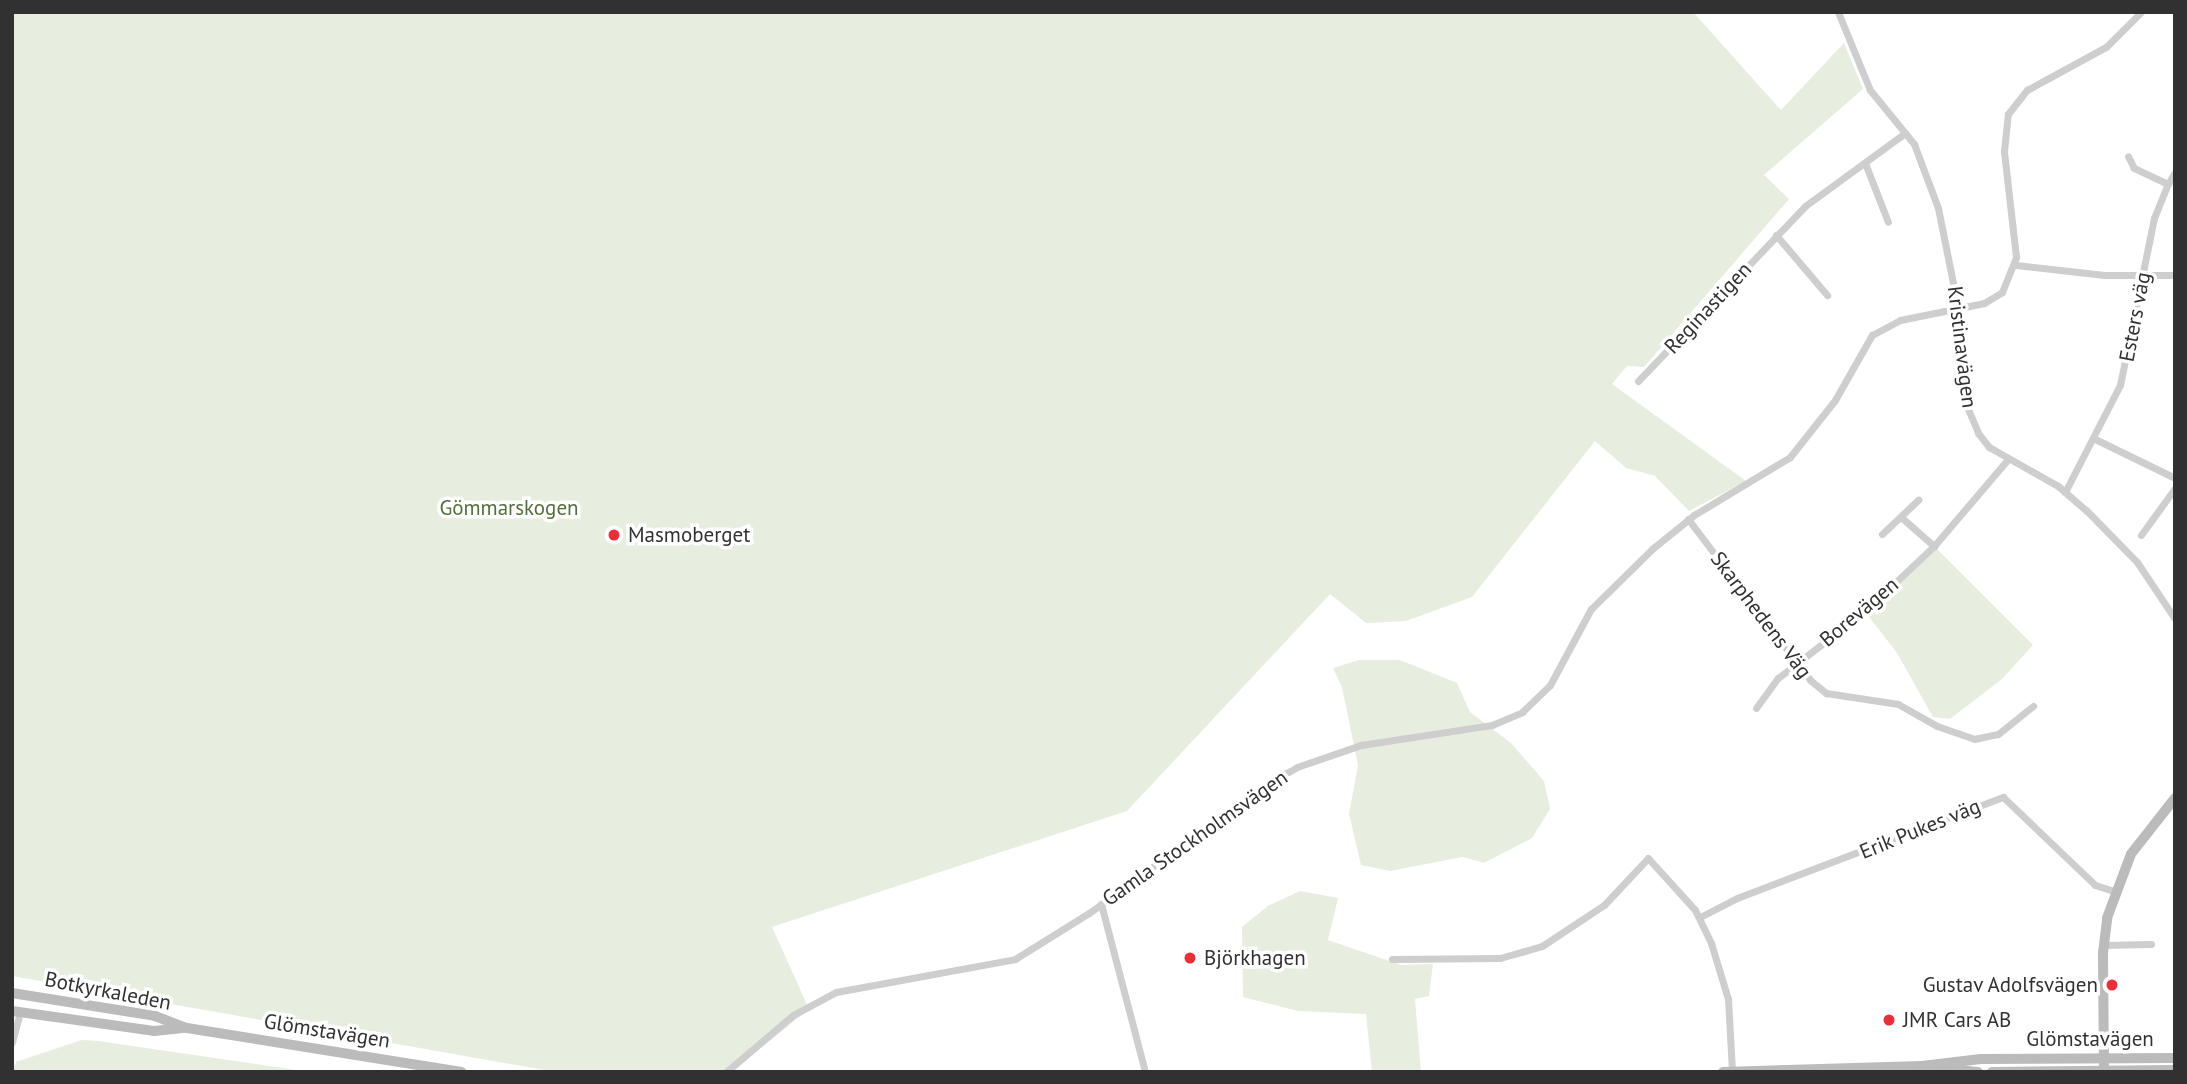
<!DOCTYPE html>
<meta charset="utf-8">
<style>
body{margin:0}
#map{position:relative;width:2187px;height:1084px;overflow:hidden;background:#fff;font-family:"PT Sans",sans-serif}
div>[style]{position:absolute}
.green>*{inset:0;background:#e7eedf}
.street>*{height:7px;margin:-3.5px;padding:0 3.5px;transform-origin:3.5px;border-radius:3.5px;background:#cecece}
.secondary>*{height:10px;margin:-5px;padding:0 5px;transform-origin:5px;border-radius:5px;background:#bbb}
.dots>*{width:19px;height:19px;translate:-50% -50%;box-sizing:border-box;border:4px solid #fff;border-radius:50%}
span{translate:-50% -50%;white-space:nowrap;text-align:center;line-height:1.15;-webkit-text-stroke:7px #fff;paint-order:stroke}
.street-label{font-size:21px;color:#313131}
.park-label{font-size:21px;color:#536f3c}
.poi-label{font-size:21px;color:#313131}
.left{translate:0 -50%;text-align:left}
.right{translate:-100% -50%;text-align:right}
.frame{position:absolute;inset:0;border:14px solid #313131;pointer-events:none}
</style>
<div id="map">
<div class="green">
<div style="clip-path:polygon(12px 12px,1693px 12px,1781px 110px,1844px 43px,1863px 89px,1764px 175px,1789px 199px,1644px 367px,1627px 366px,1612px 384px,1746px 481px,1689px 511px,1655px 476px,1626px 468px,1595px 441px,1472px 597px,1406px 621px,1366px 623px,1330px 594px,1127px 811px,772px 927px,809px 1009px,731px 1072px,556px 1072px,12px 976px)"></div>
<div style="clip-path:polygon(1935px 547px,2033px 645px,2002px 679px,1950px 719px,1933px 717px,1897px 653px,1866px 613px)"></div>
<div style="clip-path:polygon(1359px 660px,1400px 660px,1457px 683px,1470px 712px,1511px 743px,1544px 781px,1550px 809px,1532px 838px,1484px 863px,1463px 857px,1390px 871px,1361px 865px,1349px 814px,1358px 765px,1342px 687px,1333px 668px)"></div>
<div style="clip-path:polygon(1300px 891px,1338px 898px,1328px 940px,1401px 965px,1433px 964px,1429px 996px,1415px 999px,1421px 1072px,1372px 1072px,1366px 1014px,1298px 1011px,1243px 997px,1242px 927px,1268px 906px)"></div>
<div style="clip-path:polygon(82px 1040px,98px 1041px,310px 1072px,12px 1072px,16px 1062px)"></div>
</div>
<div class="street">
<div style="left:1838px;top:12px;width:84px;rotate:67.7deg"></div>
<div style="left:1870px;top:90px;width:70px;rotate:50.8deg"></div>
<div style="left:1914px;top:144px;width:68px;rotate:69.4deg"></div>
<div style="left:1938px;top:208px;width:102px;rotate:78.7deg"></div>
<div style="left:1958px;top:308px;width:101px;rotate:84.3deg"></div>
<div style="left:1968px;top:409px;width:26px;rotate:67deg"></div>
<div style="left:1978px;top:433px;width:18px;rotate:52deg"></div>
<div style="left:1989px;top:447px;width:79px;rotate:29.5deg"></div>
<div style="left:2058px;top:486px;width:37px;rotate:41deg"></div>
<div style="left:2086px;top:510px;width:73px;rotate:45.6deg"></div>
<div style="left:2137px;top:562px;width:69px;rotate:56.3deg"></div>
<div style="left:1865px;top:163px;width:63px;rotate:68.7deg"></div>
<div style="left:2168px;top:184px;width:14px;rotate:-60deg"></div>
<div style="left:1776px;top:235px;width:79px;rotate:49.6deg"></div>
<div style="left:2016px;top:265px;width:89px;rotate:6.5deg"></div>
<div style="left:2104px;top:275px;width:71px"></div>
<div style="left:1638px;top:381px;width:242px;rotate:-46.3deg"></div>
<div style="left:1805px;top:206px;width:124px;rotate:-36.1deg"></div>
<div style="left:2095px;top:439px;width:89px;rotate:26deg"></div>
<div style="left:2065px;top:492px;width:120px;rotate:-62.8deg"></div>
<div style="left:2120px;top:385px;width:170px;rotate:-78.5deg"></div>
<div style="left:2154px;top:218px;width:37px;rotate:-68deg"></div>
<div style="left:2168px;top:184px;width:38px;rotate:-155deg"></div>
<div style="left:2134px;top:168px;width:13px;rotate:-117deg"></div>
<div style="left:1902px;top:518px;width:43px;rotate:41.2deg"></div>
<div style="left:1688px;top:519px;width:202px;rotate:52.8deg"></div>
<div style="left:1810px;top:680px;width:21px;rotate:39deg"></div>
<div style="left:1826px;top:693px;width:73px;rotate:8.7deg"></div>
<div style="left:1898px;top:704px;width:45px;rotate:29.4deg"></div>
<div style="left:1937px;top:726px;width:39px;rotate:19deg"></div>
<div style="left:1974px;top:739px;width:25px;rotate:-12deg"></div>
<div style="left:1998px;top:734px;width:45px;rotate:-38.7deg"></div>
<div style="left:1882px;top:534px;width:50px;rotate:-43.4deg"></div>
<div style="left:2141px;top:535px;width:58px;rotate:-54.1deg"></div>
<div style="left:1756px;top:708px;width:37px;rotate:-54deg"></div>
<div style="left:1778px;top:678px;width:111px;rotate:-37.7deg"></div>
<div style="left:1866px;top:610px;width:93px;rotate:-43.3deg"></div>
<div style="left:1934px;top:546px;width:114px;rotate:-49.6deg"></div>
<div style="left:1101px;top:904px;width:174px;rotate:75.3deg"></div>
<div style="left:1700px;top:917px;width:42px;rotate:-27.2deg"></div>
<div style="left:1737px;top:898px;width:285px;rotate:-20.8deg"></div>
<div style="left:2003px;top:797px;width:127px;rotate:43.7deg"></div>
<div style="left:2095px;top:885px;width:20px;rotate:18deg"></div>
<div style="left:2103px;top:945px;width:48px;rotate:-1.2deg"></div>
<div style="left:1392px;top:959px;width:108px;rotate:-0.5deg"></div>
<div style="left:1500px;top:958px;width:44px;rotate:-15.9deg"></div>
<div style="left:1542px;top:946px;width:74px;rotate:-33.5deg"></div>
<div style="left:1604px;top:905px;width:64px;rotate:-46.9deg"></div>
<div style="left:1648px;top:858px;width:70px;rotate:47.9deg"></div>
<div style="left:1695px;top:910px;width:37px;rotate:64deg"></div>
<div style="left:1711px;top:943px;width:59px;rotate:73.1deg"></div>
<div style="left:1728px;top:999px;width:72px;rotate:86.8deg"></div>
<div style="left:12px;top:1042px;width:31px;rotate:-75deg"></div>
<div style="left:726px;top:1072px;width:88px;rotate:-40.4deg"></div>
<div style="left:793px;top:1015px;width:49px;rotate:-28.1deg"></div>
<div style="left:836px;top:992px;width:182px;rotate:-10.4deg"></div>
<div style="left:1015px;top:959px;width:87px;rotate:-31.9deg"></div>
<div style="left:1089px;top:913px;width:218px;rotate:-36deg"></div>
<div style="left:1265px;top:785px;width:37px;rotate:-29deg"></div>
<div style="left:1297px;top:767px;width:68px;rotate:-19deg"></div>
<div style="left:1361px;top:745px;width:133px;rotate:-8.7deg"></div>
<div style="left:1492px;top:725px;width:33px;rotate:-23deg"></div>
<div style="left:1522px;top:712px;width:39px;rotate:-44deg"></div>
<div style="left:1550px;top:685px;width:86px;rotate:-61.7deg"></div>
<div style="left:1591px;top:609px;width:86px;rotate:-44.5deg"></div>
<div style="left:1652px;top:549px;width:54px;rotate:-39deg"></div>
<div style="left:1694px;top:515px;width:112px;rotate:-31.1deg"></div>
<div style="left:1790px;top:457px;width:73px;rotate:-51.7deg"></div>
<div style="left:1835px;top:400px;width:75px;rotate:-60.4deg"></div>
<div style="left:1872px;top:335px;width:32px;rotate:-28deg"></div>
<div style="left:1900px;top:320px;width:86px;rotate:-11.4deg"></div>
<div style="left:1984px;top:303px;width:21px;rotate:-31deg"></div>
<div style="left:2002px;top:292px;width:38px;rotate:-68deg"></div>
<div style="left:2016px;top:257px;width:107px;rotate:-96.5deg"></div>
<div style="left:2004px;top:151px;width:37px;rotate:-84deg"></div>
<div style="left:2008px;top:114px;width:31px;rotate:-52deg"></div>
<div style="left:2027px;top:90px;width:90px;rotate:-28.6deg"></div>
<div style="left:2106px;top:47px;width:49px;rotate:-45deg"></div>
</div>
<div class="secondary">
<div style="left:12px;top:993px;width:145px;rotate:9.1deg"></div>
<div style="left:155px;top:1016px;width:34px;rotate:21deg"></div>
<div style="left:187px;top:1028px;width:278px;rotate:9.1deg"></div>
<div style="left:12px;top:1011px;width:143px;rotate:8deg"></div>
<div style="left:154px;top:1031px;width:29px;rotate:-6deg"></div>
<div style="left:1937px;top:1068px;width:41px;rotate:5.6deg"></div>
<div style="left:2104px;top:1070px;width:117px;rotate:-90.5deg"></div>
<div style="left:2103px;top:953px;width:35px;rotate:-83deg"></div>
<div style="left:2107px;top:918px;width:68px;rotate:-69.4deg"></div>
<div style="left:2131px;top:854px;width:71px;rotate:-51.8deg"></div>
<div style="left:1723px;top:1072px;width:199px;rotate:-1.7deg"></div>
<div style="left:1922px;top:1066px;width:59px;rotate:-6.8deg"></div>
<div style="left:1981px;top:1059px;width:194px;rotate:-0.3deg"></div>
<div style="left:1992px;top:1072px;width:183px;rotate:-0.6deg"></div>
</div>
<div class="dots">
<div style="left:614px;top:535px;background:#eb2f3a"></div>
<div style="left:1190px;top:958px;background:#eb2f3a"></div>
<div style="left:2112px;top:985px;background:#eb2f3a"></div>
<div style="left:1889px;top:1020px;background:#eb2f3a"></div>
</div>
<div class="street-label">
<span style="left:1708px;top:308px;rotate:-47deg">Reginastigen</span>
<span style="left:2135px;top:317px;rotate:-79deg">Esters väg</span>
<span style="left:1962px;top:347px;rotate:83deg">Kristinavägen</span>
<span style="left:1859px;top:612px;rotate:-40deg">Borevägen</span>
<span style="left:1761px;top:615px;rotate:53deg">Skarphedens Väg</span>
<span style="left:1920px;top:829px;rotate:-22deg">Erik Pukes väg</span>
<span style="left:1195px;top:838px;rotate:-35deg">Gamla Stockholmsvägen</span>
<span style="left:108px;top:991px;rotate:11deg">Botkyrkaleden</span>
<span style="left:327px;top:1031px;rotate:9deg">Glömstavägen</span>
<span style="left:2090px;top:1039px">Glömstavägen</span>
</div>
<div class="park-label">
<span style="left:509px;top:508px">Gömmarskogen</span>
</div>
<div class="poi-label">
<span class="left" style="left:628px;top:535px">Masmoberget</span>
<span class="left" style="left:1204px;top:958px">Björkhagen</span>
<span class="right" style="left:2098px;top:985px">Gustav Adolfsvägen</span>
<span class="left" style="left:1903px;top:1020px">JMR Cars AB</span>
</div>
<div class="frame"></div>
</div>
